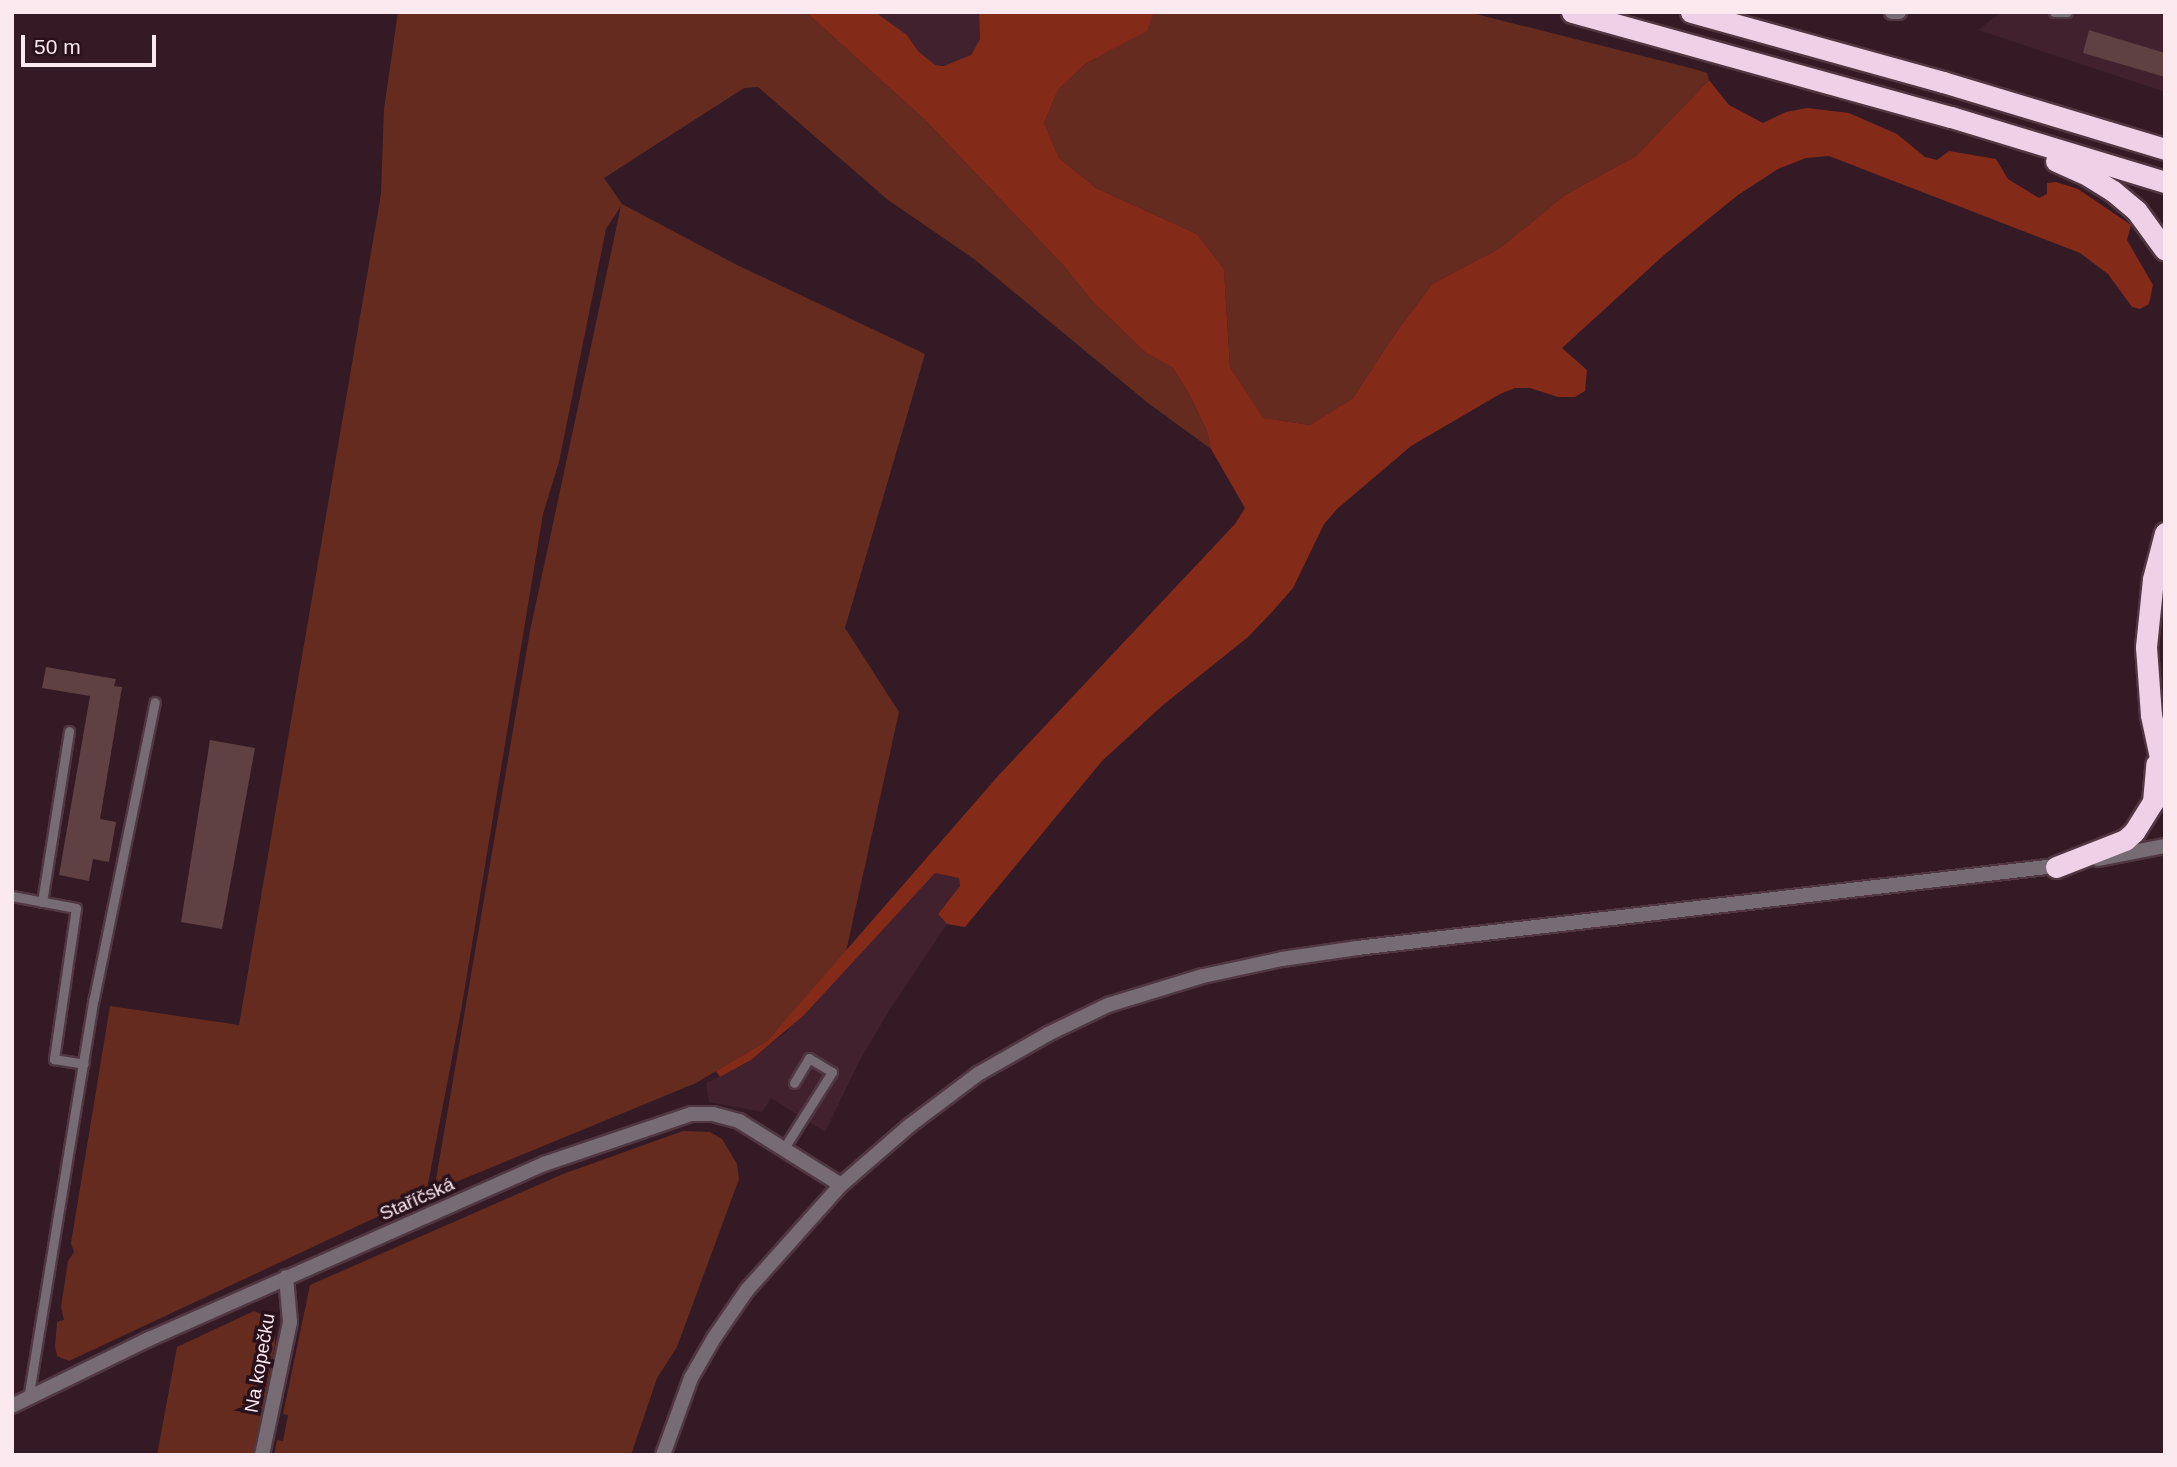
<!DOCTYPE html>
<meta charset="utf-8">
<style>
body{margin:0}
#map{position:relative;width:2177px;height:1467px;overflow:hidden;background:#341a25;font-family:Helvetica,sans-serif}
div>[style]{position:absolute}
.built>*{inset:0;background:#41212e}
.green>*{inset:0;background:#662b1f}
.forest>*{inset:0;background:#842a19}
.building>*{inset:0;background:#5f4043}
.roads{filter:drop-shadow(2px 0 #503741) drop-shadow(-2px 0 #503741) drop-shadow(0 2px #503741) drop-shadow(0 -2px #503741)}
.service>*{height:9px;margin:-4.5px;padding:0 4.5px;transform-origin:4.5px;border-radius:4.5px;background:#776b74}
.minor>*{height:14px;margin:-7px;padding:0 7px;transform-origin:7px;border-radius:7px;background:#776b74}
.tertiary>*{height:14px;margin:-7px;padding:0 7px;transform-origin:7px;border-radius:7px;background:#776b74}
.motorway>*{height:21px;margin:-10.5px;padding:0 10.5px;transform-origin:10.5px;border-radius:10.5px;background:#eed1e7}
span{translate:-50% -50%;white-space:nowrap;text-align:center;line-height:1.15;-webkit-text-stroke:7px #29111b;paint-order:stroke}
.street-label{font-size:19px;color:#fbe9ef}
.frame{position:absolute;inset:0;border:14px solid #fbe9ef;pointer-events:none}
.scale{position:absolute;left:21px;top:35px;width:135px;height:32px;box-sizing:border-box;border:4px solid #fbe9ef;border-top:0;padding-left:9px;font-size:21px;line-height:24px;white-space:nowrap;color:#fbe9ef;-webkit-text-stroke:5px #29111b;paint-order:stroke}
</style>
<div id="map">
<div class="built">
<div style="clip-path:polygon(875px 12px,979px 12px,980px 39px,970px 56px,954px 65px,935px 65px,918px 51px,907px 35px)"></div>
<div style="clip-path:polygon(2001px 12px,2165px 12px,2165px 92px,1978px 30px)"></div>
<div style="clip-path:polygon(935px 873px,959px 878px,960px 886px,938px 914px,947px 924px,890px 1009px,860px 1060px,825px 1132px,771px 1098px,762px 1112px,709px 1102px,706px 1083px,745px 1064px,785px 1033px)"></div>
</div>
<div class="green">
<div style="clip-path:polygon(398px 12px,806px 12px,925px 120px,1063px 265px,1092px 301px,1145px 352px,1173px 368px,1189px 394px,1207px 431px,1211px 449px,1148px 403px,974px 259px,888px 200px,758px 87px,744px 88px,604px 178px,622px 204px,737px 265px,925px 354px,845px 628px,899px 712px,845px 956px,768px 1040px,696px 1083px,434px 1191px,530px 631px,621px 206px,606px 229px,559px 462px,543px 514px,461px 1011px,426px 1194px,69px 1361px,57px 1356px,55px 1346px,57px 1322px,64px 1320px,61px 1307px,68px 1261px,74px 1252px,71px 1243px,110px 1006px,239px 1025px,381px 194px,384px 109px)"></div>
<div style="clip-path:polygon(1154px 12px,1468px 12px,1694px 69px,1707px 73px,1709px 80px,1636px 156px,1565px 195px,1500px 248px,1432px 284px,1392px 338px,1353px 398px,1310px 425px,1262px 418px,1230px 367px,1224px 269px,1197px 234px,1096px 188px,1059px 158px,1044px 123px,1058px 90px,1085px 64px,1146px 31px)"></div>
<div style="clip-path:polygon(683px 1131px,710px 1132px,722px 1139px,737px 1164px,739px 1179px,677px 1347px,657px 1378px,631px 1455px,274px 1455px,277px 1440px,283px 1441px,288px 1415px,283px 1414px,310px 1285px,563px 1174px)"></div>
<div style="clip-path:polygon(254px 1311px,268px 1317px,275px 1330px,275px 1345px,253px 1455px,157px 1455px,177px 1347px)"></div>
</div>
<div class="forest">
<div style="clip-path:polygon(806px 12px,875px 12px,907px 35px,918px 51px,935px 65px,944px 66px,971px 55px,980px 39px,979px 12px,1154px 12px,1147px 31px,1085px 64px,1058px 90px,1044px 123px,1059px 158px,1096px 188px,1197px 234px,1224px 269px,1230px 367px,1263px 418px,1310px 425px,1353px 398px,1392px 338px,1432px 284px,1500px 248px,1565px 195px,1636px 156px,1709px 80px,1729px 105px,1763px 123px,1786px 112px,1807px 108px,1849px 113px,1897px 134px,1925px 157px,1937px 160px,1949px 151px,1996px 159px,2008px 179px,2039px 198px,2047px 194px,2047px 183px,2056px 182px,2078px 189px,2131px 225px,2127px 240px,2153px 285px,2149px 304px,2140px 309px,2132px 307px,2108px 274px,2080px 253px,1829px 156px,1806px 158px,1778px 169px,1738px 195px,1664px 255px,1562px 348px,1587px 370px,1585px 391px,1575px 397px,1558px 397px,1530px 388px,1515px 388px,1500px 394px,1411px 446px,1337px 509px,1324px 524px,1293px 588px,1272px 612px,1248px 637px,1163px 705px,1102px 761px,965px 927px,947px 924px,938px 914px,960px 886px,959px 878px,935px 873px,804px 1015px,751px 1060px,720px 1077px,716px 1071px,768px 1040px,998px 776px,1235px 524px,1245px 508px,1211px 449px,1207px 431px,1189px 394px,1173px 368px,1145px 352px,1092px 301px,1063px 265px,925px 120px)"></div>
</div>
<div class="building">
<div style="clip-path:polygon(2089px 30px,2165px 53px,2165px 77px,2083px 53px)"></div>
<div style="clip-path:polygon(46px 667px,116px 679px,114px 686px,122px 687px,100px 819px,116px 822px,109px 862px,93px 859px,89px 881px,59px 875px,90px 696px,42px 688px)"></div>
<div style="clip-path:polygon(210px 740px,255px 748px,222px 929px,181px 922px)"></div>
</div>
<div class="roads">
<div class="service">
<div style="left:2054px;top:12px;width:13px"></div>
<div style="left:12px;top:896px;width:65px;rotate:10.6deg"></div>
<div style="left:76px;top:908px;width:153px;rotate:98.3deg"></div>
<div style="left:54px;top:1059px;width:30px;rotate:9deg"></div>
<div style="left:42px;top:902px;width:173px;rotate:-81deg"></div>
<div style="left:784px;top:1148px;width:90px;rotate:-57.7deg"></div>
<div style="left:832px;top:1072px;width:27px;rotate:-149deg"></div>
<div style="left:809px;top:1058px;width:29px;rotate:121deg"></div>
<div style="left:28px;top:1399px;width:406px;rotate:-80.7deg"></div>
<div style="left:94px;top:998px;width:302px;rotate:-78.4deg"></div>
</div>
<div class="minor">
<div style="left:1892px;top:12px;width:7px"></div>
<div style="left:12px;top:1406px;width:153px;rotate:-26.1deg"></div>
<div style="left:149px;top:1339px;width:432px;rotate:-23.9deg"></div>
<div style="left:544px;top:1164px;width:155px;rotate:-18.8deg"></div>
<div style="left:691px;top:1114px;width:22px"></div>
<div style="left:713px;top:1114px;width:27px;rotate:15deg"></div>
<div style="left:739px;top:1121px;width:120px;rotate:32.1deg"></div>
<div style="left:262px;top:1455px;width:136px;rotate:-78.1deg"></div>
<div style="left:290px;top:1322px;width:45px;rotate:-95.1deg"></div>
</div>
<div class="tertiary">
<div style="left:2098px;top:859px;width:68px;rotate:-11deg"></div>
<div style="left:663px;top:1455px;width:82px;rotate:-70deg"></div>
<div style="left:691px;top:1378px;width:46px;rotate:-60.1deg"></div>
<div style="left:714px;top:1338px;width:58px;rotate:-55.5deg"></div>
<div style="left:747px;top:1290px;width:141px;rotate:-48.2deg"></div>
<div style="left:841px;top:1185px;width:90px;rotate:-40.9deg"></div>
<div style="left:909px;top:1126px;width:86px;rotate:-37deg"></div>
<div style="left:978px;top:1074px;width:81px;rotate:-29.7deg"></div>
<div style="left:1048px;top:1034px;width:67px;rotate:-25.8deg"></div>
<div style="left:1108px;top:1005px;width:99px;rotate:-17deg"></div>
<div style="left:1203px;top:976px;width:81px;rotate:-12.1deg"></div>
<div style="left:1282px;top:959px;width:76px;rotate:-8.3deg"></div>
<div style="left:1357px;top:948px;width:712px;rotate:-6.7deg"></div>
</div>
<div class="motorway">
<div style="left:1572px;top:12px;width:393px;rotate:15.5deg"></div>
<div style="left:1951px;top:117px;width:224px;rotate:16.9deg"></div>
<div style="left:1691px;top:12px;width:262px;rotate:15.5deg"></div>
<div style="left:1943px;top:82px;width:232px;rotate:16.8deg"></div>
<div style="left:2056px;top:161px;width:36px;rotate:24deg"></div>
<div style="left:2089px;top:176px;width:28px;rotate:32deg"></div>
<div style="left:2113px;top:191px;width:30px;rotate:40deg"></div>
<div style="left:2136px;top:210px;width:49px;rotate:54.1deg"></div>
<div style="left:2165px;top:533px;width:48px;rotate:104.6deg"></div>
<div style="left:2153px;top:579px;width:68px;rotate:95.9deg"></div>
<div style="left:2146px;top:647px;width:68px;rotate:85.8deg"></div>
<div style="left:2151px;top:715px;width:67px;rotate:78deg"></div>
<div style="left:2056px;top:867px;width:74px;rotate:-21.4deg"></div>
<div style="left:2125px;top:840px;width:12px;rotate:-42deg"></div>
<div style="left:2134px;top:832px;width:36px;rotate:-58deg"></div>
<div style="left:2153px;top:802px;width:38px;rotate:-85deg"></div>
</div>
</div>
<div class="street-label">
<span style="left:417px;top:1199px;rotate:-24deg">Staříčská</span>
<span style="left:260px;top:1363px;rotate:-80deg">Na kopečku</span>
</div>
<div class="frame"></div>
<div class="scale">50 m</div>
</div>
